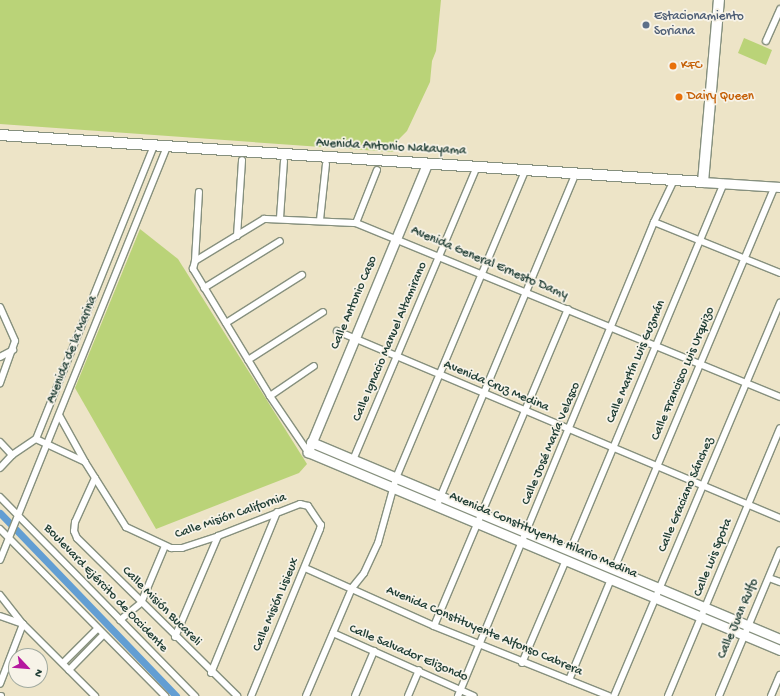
<!DOCTYPE html>
<meta charset="utf-8">
<style>
body{margin:0}
#map{position:relative;width:780px;height:696px;overflow:hidden;background:#ede4c7;font-family:"Gochi Hand",sans-serif}
div>[style]{position:absolute}
.green>*{inset:0;background:#bad378}
.canal>*{height:7px;margin:-3.5px;padding:0 3.5px;transform-origin:3.5px;border-radius:3.5px;background:#629ed3}
.roads{filter:drop-shadow(1px 0 #86907e) drop-shadow(-1px 0 #86907e) drop-shadow(0 1px #86907e) drop-shadow(0 -1px #86907e)}
.street>*{height:6px;margin:-3px;padding:0 3px;transform-origin:3px;border-radius:3px;background:#fff}
.secondary>*{height:9px;margin:-4.5px;padding:0 4.5px;transform-origin:4.5px;border-radius:4.5px;background:#fff}
.primary>*{height:10px;margin:-5px;padding:0 5px;transform-origin:5px;border-radius:5px;background:#fff}
.dots>*{width:11px;height:11px;translate:-50% -50%;box-sizing:border-box;border:2px solid #f7f3e8;border-radius:50%}
span{translate:-50% -50%;white-space:nowrap;text-align:center;line-height:1.15;-webkit-text-stroke:3.5px #f7f3e8;paint-order:stroke}
.service-label{font-size:13px;color:#4e5e75}
.left{translate:0 -50%;text-align:left}
.food-label{font-size:13px;color:#c56008}
.street-label{font-size:13px;color:#1f3d34}
.north{position:absolute;left:8px;top:648px;width:40px;height:40px;box-sizing:border-box;background:#f7f3e8;border:1px solid #a1aaa0;border-radius:50%;rotate:116deg;font-size:11px;font-weight:700;line-height:16px;text-align:center;color:#1f3d34}
.north::after{content:'';display:block;margin:auto;width:14px;height:18px;background:#b5179e;clip-path:polygon(50% 0,100% 100%,50% 72%,0 100%)}
</style>
<div id="map">
<div class="green">
<div style="clip-path:polygon(0 0,441px 0,436px 51px,432px 61px,430px 82px,407px 131px,397px 141px,397px 150px,392px 152px,0 124px)"></div>
<div style="clip-path:polygon(744px 38px,772px 50px,766px 65px,738px 53px)"></div>
<div style="clip-path:polygon(140px 229px,178px 259px,307px 464px,299px 473px,156px 529px,75px 388px)"></div>
</div>
<div class="canal">
<div style="left:0;top:513px;width:254px;rotate:46.1deg"></div>
</div>
<div class="roads">
<div class="street">
<div style="left:766px;top:41px;width:35px;rotate:-66deg"></div>
<div style="left:674px;top:180px;width:47px;rotate:115.5deg"></div>
<div style="left:654px;top:222px;width:136px;rotate:22deg"></div>
<div style="left:280px;top:218px;width:57px;rotate:-86deg"></div>
<div style="left:320px;top:220px;width:56px;rotate:-83.9deg"></div>
<div style="left:356px;top:223px;width:57px;rotate:-68.4deg"></div>
<div style="left:237px;top:236px;width:76px;rotate:-86.2deg"></div>
<div style="left:195px;top:261px;width:69px;rotate:-86.7deg"></div>
<div style="left:204px;top:288px;width:89px;rotate:-31.7deg"></div>
<div style="left:0;top:307px;width:37px;rotate:66deg"></div>
<div style="left:15px;top:341px;width:45px;rotate:109.7deg"></div>
<div style="left:226px;top:323px;width:90px;rotate:-32.3deg"></div>
<div style="left:337px;top:331px;width:481px;rotate:22.9deg"></div>
<div style="left:0;top:357px;width:15px;rotate:-28deg"></div>
<div style="left:248px;top:360px;width:89px;rotate:-32.6deg"></div>
<div style="left:270px;top:396px;width:53px;rotate:-34.3deg"></div>
<div style="left:59px;top:415px;width:54px;rotate:61deg"></div>
<div style="left:36px;top:439px;width:54px;rotate:25.1deg"></div>
<div style="left:85px;top:462px;width:77px;rotate:57.8deg"></div>
<div style="left:126px;top:527px;width:50px;rotate:25deg"></div>
<div style="left:171px;top:548px;width:11px"></div>
<div style="left:182px;top:548px;width:38px;rotate:-18deg"></div>
<div style="left:218px;top:536px;width:88px;rotate:-21.3deg"></div>
<div style="left:300px;top:504px;width:8px;rotate:14deg"></div>
<div style="left:308px;top:506px;width:23px;rotate:56deg"></div>
<div style="left:321px;top:525px;width:4px;rotate:104deg"></div>
<div style="left:320px;top:529px;width:181px;rotate:112.4deg"></div>
<div style="left:0;top:442px;width:18px;rotate:47deg"></div>
<div style="left:308px;top:452px;width:68px;rotate:-124.2deg"></div>
<div style="left:270px;top:396px;width:149px;rotate:-121.2deg"></div>
<div style="left:193px;top:269px;width:8px;rotate:-76deg"></div>
<div style="left:195px;top:261px;width:81px;rotate:-31.3deg"></div>
<div style="left:264px;top:219px;width:92px;rotate:2.5deg"></div>
<div style="left:356px;top:223px;width:458px;rotate:22.3deg"></div>
<div style="left:353px;top:460px;width:319px;rotate:-67.1deg"></div>
<div style="left:0;top:468px;width:18px;rotate:-47deg"></div>
<div style="left:12px;top:455px;width:29px;rotate:-34deg"></div>
<div style="left:36px;top:439px;width:316px;rotate:-68.1deg"></div>
<div style="left:95px;top:478px;width:48px;rotate:114.4deg"></div>
<div style="left:75px;top:522px;width:9px;rotate:96deg"></div>
<div style="left:74px;top:531px;width:8px;rotate:67deg"></div>
<div style="left:77px;top:538px;width:225px;rotate:44.6deg"></div>
<div style="left:0;top:497px;width:279px;rotate:45.6deg"></div>
<div style="left:437px;top:505px;width:361px;rotate:-67.3deg"></div>
<div style="left:0;top:529px;width:235px;rotate:45.3deg"></div>
<div style="left:570px;top:551px;width:399px;rotate:-67.3deg"></div>
<div style="left:0;top:560px;width:445px;rotate:-68deg"></div>
<div style="left:305px;top:568px;width:141px;rotate:24.2deg"></div>
<div style="left:434px;top:626px;width:188px;rotate:21.8deg"></div>
<div style="left:614px;top:569px;width:415px;rotate:-67.2deg"></div>
<div style="left:769px;top:578px;width:12px;rotate:20deg"></div>
<div style="left:0;top:595px;width:37px;rotate:52deg"></div>
<div style="left:23px;top:624px;width:102px;rotate:45deg"></div>
<div style="left:0;top:616px;width:24px;rotate:19deg"></div>
<div style="left:23px;top:624px;width:64px;rotate:111deg"></div>
<div style="left:120px;top:620px;width:27px;rotate:-39deg"></div>
<div style="left:141px;top:603px;width:62px;rotate:-67.2deg"></div>
<div style="left:434px;top:626px;width:344px;rotate:-67.1deg"></div>
<div style="left:333px;top:633px;width:154px;rotate:24.1deg"></div>
<div style="left:175px;top:637px;width:110px;rotate:-66.9deg"></div>
<div style="left:63px;top:663px;width:48px;rotate:-45deg"></div>
<div style="left:522px;top:663px;width:112px;rotate:-66.9deg"></div>
<div style="left:69px;top:670px;width:49px;rotate:-45.8deg"></div>
<div style="left:211px;top:673px;width:174px;rotate:-67.7deg"></div>
<div style="left:569px;top:680px;width:109px;rotate:-67.4deg"></div>
<div style="left:0;top:696px;width:1px"></div>
<div style="left:306px;top:696px;width:117px;rotate:-66.9deg"></div>
<div style="left:352px;top:588px;width:19px;rotate:-51deg"></div>
<div style="left:364px;top:573px;width:33px;rotate:-65deg"></div>
<div style="left:378px;top:543px;width:67px;rotate:-74.5deg"></div>
<div style="left:396px;top:478px;width:335px;rotate:-67.2deg"></div>
<div style="left:355px;top:696px;width:49px;rotate:-67.1deg"></div>
<div style="left:408px;top:696px;width:28px;rotate:-67deg"></div>
<div style="left:458px;top:696px;width:513px;rotate:-67.53deg"></div>
<div style="left:614px;top:696px;width:427px;rotate:-67.1deg"></div>
<div style="left:668px;top:696px;width:290px;rotate:-67.3deg"></div>
<div style="left:719px;top:696px;width:158px;rotate:-67.3deg"></div>
<div style="left:771px;top:696px;width:23px;rotate:-67deg"></div>
</div>
<div class="secondary">
<div style="left:427px;top:164px;width:312px;rotate:112.5deg"></div>
<div style="left:308px;top:452px;width:512px;rotate:22.76deg"></div>
<div style="left:703px;top:182px;width:77px;rotate:3.7deg"></div>
<div style="left:311px;top:442px;width:509px;rotate:22.78deg"></div>
</div>
<div class="primary">
<div style="left:0;top:135px;width:705px;rotate:3.82deg"></div>
<div style="left:703px;top:182px;width:183px;rotate:-85deg"></div>
</div>
</div>
<div class="dots">
<div style="left:646px;top:25px;background:#5c6f8a"></div>
<div style="left:673px;top:66px;background:#e8710a"></div>
<div style="left:679px;top:97px;background:#e8710a"></div>
</div>
<div class="service-label">
<span class="left" style="left:654px;top:25px">Estacionamiento<br>Soriana</span>
</div>
<div class="food-label">
<span class="left" style="left:681px;top:66px">KFC</span>
<span class="left" style="left:687px;top:97px">Dairy Queen</span>
</div>
<div class="street-label">
<span style="left:391px;top:148px;rotate:3deg">Avenida Antonio Nakayama</span>
<span style="left:489px;top:264px;rotate:23deg">Avenida General Ernesto Damy</span>
<span style="left:355px;top:303px;rotate:-67deg">Calle Antonio Caso</span>
<span style="left:391px;top:342px;rotate:-67deg">Calle Ignacio Manuel Altamirano</span>
<span style="left:73px;top:350px;rotate:-68deg">Avenida de la Marina</span>
<span style="left:637px;top:362px;rotate:-67deg">Calle Martín Luis Guzmán</span>
<span style="left:684px;top:374px;rotate:-67deg">Calle Francisco Luis Urquizo</span>
<span style="left:496px;top:387px;rotate:23deg">Avenida Cruz Medina</span>
<span style="left:552px;top:444px;rotate:-67deg">Calle José María Velasco</span>
<span style="left:687px;top:495px;rotate:-67deg">Calle Graciano Sánchez</span>
<span style="left:231px;top:517px;rotate:-19deg">Calle Misión California</span>
<span style="left:543px;top:536px;rotate:23deg">Avenida Constituyente Hilario Medina</span>
<span style="left:714px;top:558px;rotate:-68deg">Calle Luis Spota</span>
<span style="left:105px;top:589px;rotate:46deg">Boulevard Ejército de Occidente</span>
<span style="left:277px;top:605px;rotate:-67deg">Calle Misión Lisieux</span>
<span style="left:161px;top:607px;rotate:45deg">Calle Misión Bucareli</span>
<span style="left:739px;top:619px;rotate:-67deg">Calle Juan Rulfo</span>
<span style="left:484px;top:632px;rotate:23deg">Avenida Constituyente Alfonso Cabrera</span>
<span style="left:408px;top:654px;rotate:23deg">Calle Salvador Elizondo</span>
</div>
<div class="north">N</div>
</div>
